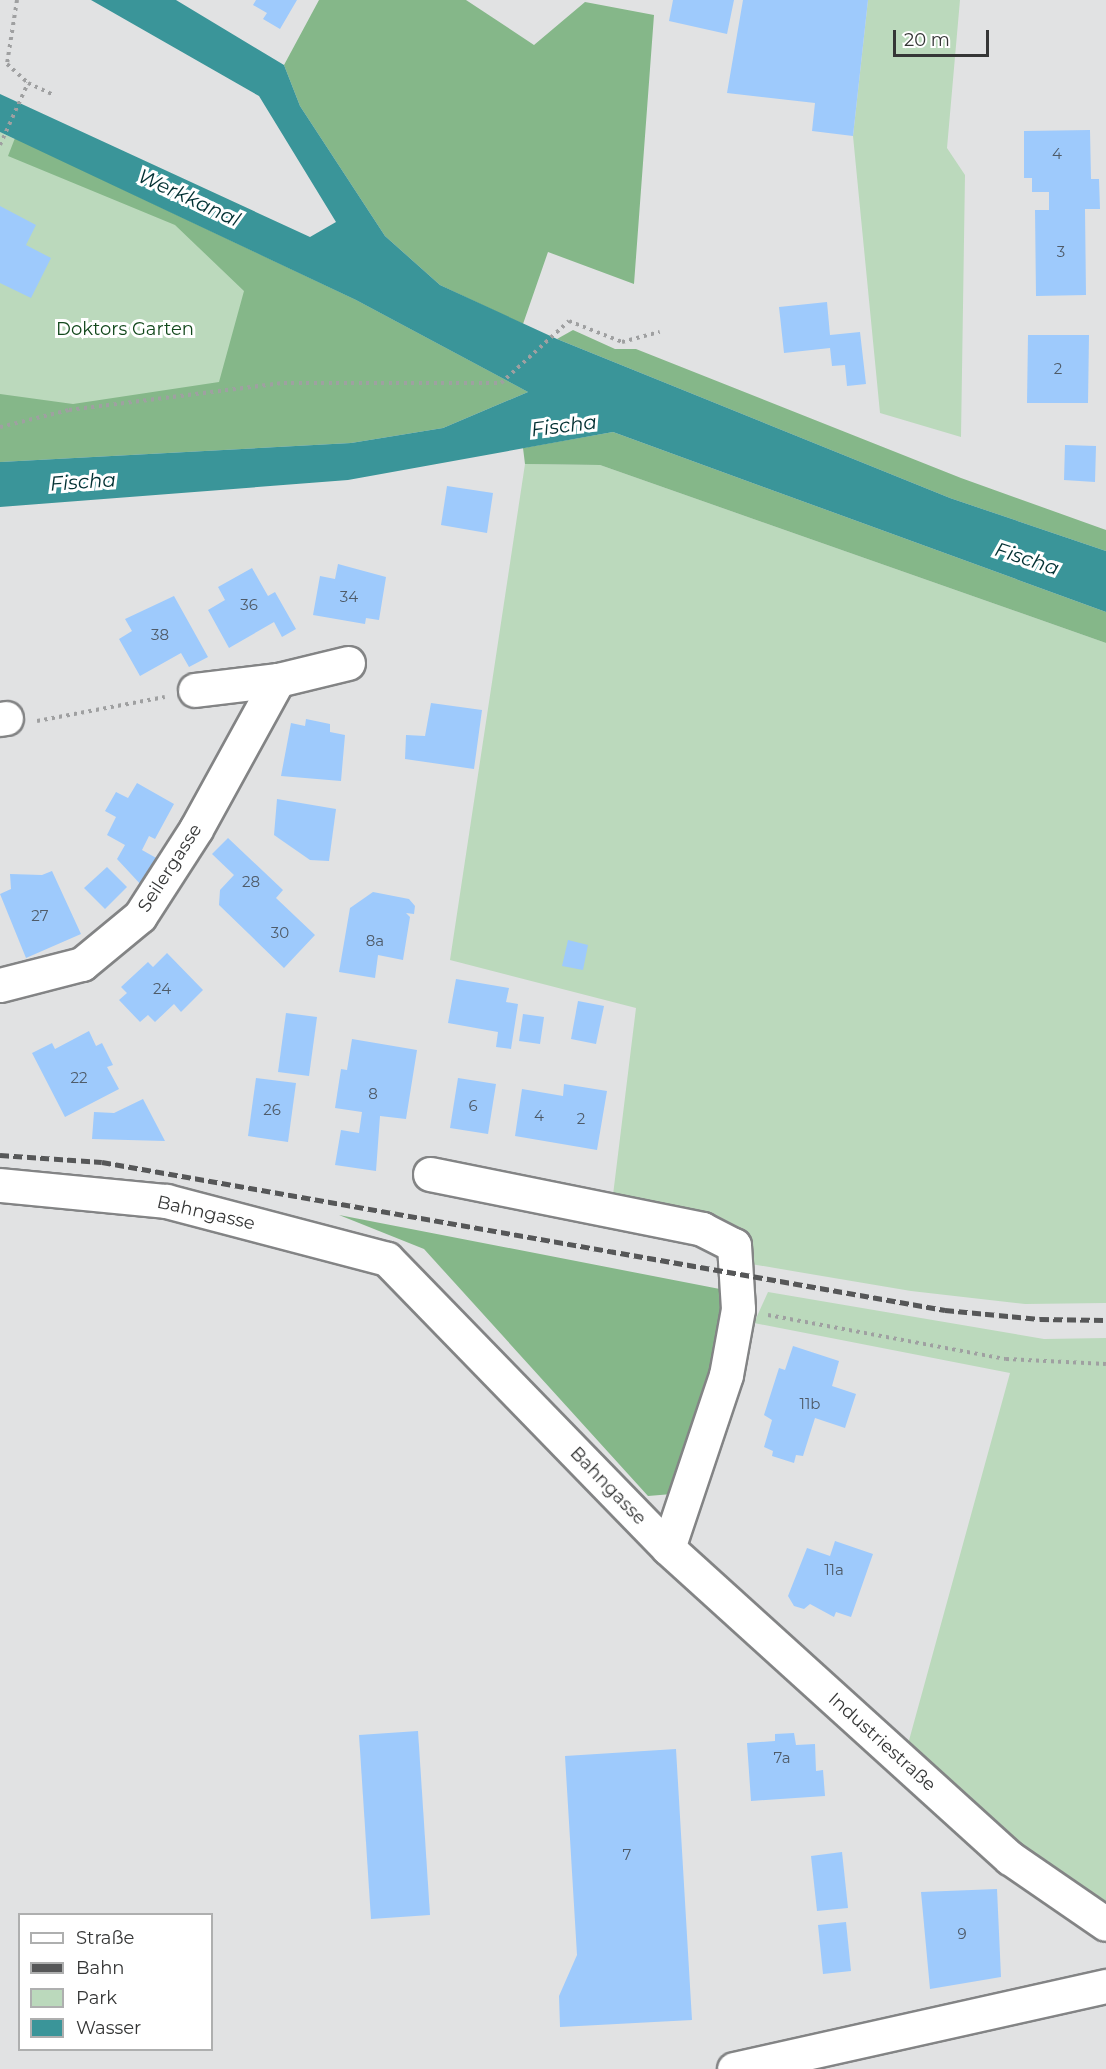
<!DOCTYPE html>
<meta charset="utf-8">
<style>
body{margin:0}
#map{position:relative;width:1106px;height:2069px;overflow:hidden;background:#e1e2e3;font-family:Montserrat,sans-serif}
div>[style]{position:absolute}
.green>*{inset:0;background:#bbd9bc}
.forest>*{inset:0;background:#85b789}
.water>*{inset:0;background:#3a9599}
.building>*{inset:0;background:#9ecafc}
.path>*{height:4px;margin-top:-2px;transform-origin:0;background:repeating-linear-gradient(90deg,#9fa0a1 0 3px,transparent 0 7.5px)}
.roads{filter:drop-shadow(2px 0 #838485) drop-shadow(-2px 0 #838485) drop-shadow(0 2px #838485) drop-shadow(0 -2px #838485)}
.minor>*{height:33px;margin:-16.5px;padding:0 16.5px;transform-origin:16.5px;border-radius:16.5px;background:#fff}
.rail>*{height:4.5px;margin-top:-2.25px;transform-origin:0;background:repeating-linear-gradient(90deg,#565758 0 9px,transparent 0 13.5px)}
span{translate:-50% -50%;white-space:nowrap;text-align:center;line-height:1.15;-webkit-text-stroke:6px #fff;paint-order:stroke}
.number-label{font-size:15px;color:#4f5b68}
.number-label span{-webkit-text-stroke-width:0}
.park-label{font-size:18px;color:#12481c}
.street-label{font-size:18px;color:#353636}
.water-label{font-size:20px;color:#023032;font-style:italic}
.legend{position:absolute;left:18px;top:1913px;width:195px;height:138px;box-sizing:border-box;background:#fff;border:2px solid #aeafaf;margin:0;padding:8px 10px;list-style:none;font-size:18px;color:#353636}
.legend li{display:flex;align-items:center;gap:12px;height:30px}
.legend b{width:30px;border:2px solid #aeafaf}
.scale{position:absolute;left:893px;top:30px;width:96px;height:27px;box-sizing:border-box;border:3px solid #353636;border-top:0;padding-left:8px;font-size:18px;line-height:21px;white-space:nowrap;color:#353636;-webkit-text-stroke:4px #fff;paint-order:stroke}
</style>
<div id="map">
<div class="green">
<div style="clip-path:polygon(868px 0,960px 0,947px 148px,965px 175px,961px 437px,880px 413px,853px 136px)"></div>
<div style="clip-path:polygon(0 132px,356px 300px,528px 392px,0 462px)"></div>
<div style="clip-path:polygon(525px 464px,600px 465px,1106px 643px,1106px 1303px,1025px 1304px,911px 1291px,751px 1264px,613px 1195px,636px 1008px,450px 960px)"></div>
<div style="clip-path:polygon(768px 1292px,1044px 1339px,1106px 1338px,1106px 1901px,1047px 1873px,908px 1744px,1010px 1373px,754px 1323px)"></div>
</div>
<div class="forest">
<div style="clip-path:polygon(319px 0,466px 0,534px 45px,585px 2px,654px 15px,634px 284px,548px 252px,523px 324px,440px 285px,385px 236px,300px 106px,284px 65px)"></div>
<div style="clip-path:polygon(15px 138px,356px 300px,528px 392px,443px 428px,351px 443px,0 462px,0 394px,73px 404px,219px 382px,244px 291px,175px 225px,8px 156px)"></div>
<div style="clip-path:polygon(573px 330px,615px 349px,636px 349px,961px 478px,1106px 530px,1106px 551px,950px 498px,557px 339px)"></div>
<div style="clip-path:polygon(613px 432px,1106px 612px,1106px 643px,600px 465px,525px 464px,523px 448px)"></div>
<div style="clip-path:polygon(339px 1215px,725px 1290px,713px 1370px,672px 1494px,648px 1496px,424px 1249px)"></div>
</div>
<div class="water">
<div style="clip-path:polygon(91px 0,176px 0,284px 65px,300px 106px,385px 236px,440px 285px,557px 339px,950px 498px,1106px 551px,1106px 612px,613px 432px,348px 480px,0 507px,0 462px,351px 443px,443px 428px,528px 392px,356px 300px,0 132px,0 94px,310px 237px,336px 222px,259px 96px)"></div>
</div>
<div class="building">
<div style="clip-path:polygon(256px 0,297px 0,280px 29px,263px 19px,267px 13px,253px 5px)"></div>
<div style="clip-path:polygon(673px 0,734px 0,727px 34px,669px 21px)"></div>
<div style="clip-path:polygon(743px 0,868px 0,853px 136px,812px 131px,815px 103px,727px 93px)"></div>
<div style="clip-path:polygon(1090px 130px,1091px 179px,1099px 179px,1100px 209px,1085px 209px,1086px 295px,1036px 296px,1035px 210px,1049px 210px,1049px 192px,1032px 192px,1032px 178px,1024px 178px,1024px 131px)"></div>
<div style="clip-path:polygon(0 206px,36px 225px,26px 245px,51px 258px,31px 298px,0 283px)"></div>
<div style="clip-path:polygon(827px 302px,830px 335px,860px 332px,866px 384px,847px 386px,845px 365px,832px 366px,830px 348px,784px 353px,779px 307px)"></div>
<div style="clip-path:polygon(1028px 335px,1089px 335px,1088px 403px,1027px 403px)"></div>
<div style="clip-path:polygon(1065px 445px,1096px 446px,1095px 482px,1064px 480px)"></div>
<div style="clip-path:polygon(447px 486px,493px 493px,487px 533px,441px 525px)"></div>
<div style="clip-path:polygon(338px 564px,386px 577px,379px 620px,366px 618px,365px 624px,313px 615px,320px 576px,335px 579px)"></div>
<div style="clip-path:polygon(252px 568px,268px 596px,275px 592px,296px 629px,282px 637px,274px 622px,229px 648px,208px 610px,225px 600px,218px 587px)"></div>
<div style="clip-path:polygon(174px 596px,208px 657px,189px 667px,181px 653px,140px 676px,119px 639px,132px 631px,125px 619px)"></div>
<div style="clip-path:polygon(431px 703px,482px 710px,474px 769px,405px 759px,406px 735px,425px 736px)"></div>
<div style="clip-path:polygon(306px 719px,330px 724px,330px 732px,345px 735px,341px 781px,281px 776px,291px 723px,305px 726px)"></div>
<div style="clip-path:polygon(137px 783px,174px 804px,155px 839px,149px 836px,142px 850px,158px 859px,143px 887px,117px 859px,125px 845px,107px 835px,116px 817px,105px 811px,116px 792px,128px 798px)"></div>
<div style="clip-path:polygon(277px 799px,336px 809px,329px 861px,310px 860px,274px 835px)"></div>
<div style="clip-path:polygon(228px 838px,283px 890px,276px 898px,315px 935px,284px 968px,219px 905px,220px 890px,234px 875px,212px 854px)"></div>
<div style="clip-path:polygon(107px 867px,127px 887px,105px 909px,84px 888px)"></div>
<div style="clip-path:polygon(52px 871px,81px 934px,26px 958px,0 894px,11px 889px,10px 874px,42px 875px)"></div>
<div style="clip-path:polygon(373px 892px,409px 899px,415px 906px,414px 914px,406px 913px,410px 917px,403px 960px,378px 955px,375px 978px,339px 972px,350px 908px)"></div>
<div style="clip-path:polygon(568px 940px,588px 945px,583px 970px,562px 966px)"></div>
<div style="clip-path:polygon(167px 953px,203px 990px,181px 1012px,174px 1004px,155px 1022px,148px 1015px,140px 1022px,119px 1000px,127px 993px,121px 987px,148px 962px,153px 967px)"></div>
<div style="clip-path:polygon(456px 979px,509px 988px,506px 1002px,518px 1004px,511px 1049px,496px 1047px,498px 1032px,448px 1023px)"></div>
<div style="clip-path:polygon(578px 1001px,604px 1006px,596px 1044px,571px 1039px)"></div>
<div style="clip-path:polygon(286px 1013px,317px 1017px,309px 1076px,278px 1072px)"></div>
<div style="clip-path:polygon(523px 1014px,544px 1017px,540px 1044px,519px 1041px)"></div>
<div style="clip-path:polygon(89px 1031px,96px 1046px,102px 1043px,113px 1065px,107px 1067px,119px 1089px,65px 1117px,32px 1053px,52px 1043px,55px 1049px)"></div>
<div style="clip-path:polygon(352px 1039px,417px 1050px,406px 1119px,380px 1116px,376px 1171px,335px 1165px,341px 1130px,359px 1133px,362px 1112px,335px 1108px,341px 1069px,347px 1070px)"></div>
<div style="clip-path:polygon(256px 1078px,296px 1083px,288px 1142px,248px 1136px)"></div>
<div style="clip-path:polygon(458px 1078px,496px 1084px,488px 1134px,450px 1128px)"></div>
<div style="clip-path:polygon(564px 1084px,607px 1091px,597px 1150px,515px 1136px,522px 1089px,563px 1096px)"></div>
<div style="clip-path:polygon(143px 1099px,165px 1141px,92px 1139px,94px 1112px,114px 1113px)"></div>
<div style="clip-path:polygon(793px 1346px,839px 1361px,832px 1386px,856px 1394px,845px 1428px,815px 1418px,803px 1456px,796px 1455px,794px 1463px,772px 1456px,773px 1451px,764px 1447px,772px 1420px,764px 1415px,779px 1368px,785px 1370px)"></div>
<div style="clip-path:polygon(835px 1541px,873px 1554px,851px 1617px,836px 1612px,834px 1617px,810px 1604px,804px 1609px,794px 1606px,788px 1596px,807px 1548px,830px 1556px)"></div>
<div style="clip-path:polygon(418px 1731px,430px 1915px,371px 1919px,359px 1735px)"></div>
<div style="clip-path:polygon(794px 1733px,796px 1745px,815px 1744px,816px 1771px,823px 1770px,825px 1796px,751px 1801px,747px 1743px,775px 1741px,775px 1734px)"></div>
<div style="clip-path:polygon(676px 1749px,692px 2020px,560px 2027px,559px 1996px,577px 1955px,565px 1756px)"></div>
<div style="clip-path:polygon(842px 1852px,848px 1908px,817px 1911px,811px 1856px)"></div>
<div style="clip-path:polygon(997px 1889px,1001px 1977px,930px 1989px,921px 1892px)"></div>
<div style="clip-path:polygon(846px 1922px,851px 1971px,823px 1974px,818px 1925px)"></div>
</div>
<div class="path">
<div style="left:17px;top:0;width:65px;rotate:98.9deg"></div>
<div style="left:7px;top:64px;width:28px;rotate:42deg"></div>
<div style="left:28px;top:83px;width:29px;rotate:25deg"></div>
<div style="left:0;top:145px;width:68px;rotate:-65.7deg"></div>
<div style="left:0;top:427px;width:71px;rotate:-13.8deg"></div>
<div style="left:69px;top:410px;width:217px;rotate:-7.2deg"></div>
<div style="left:284px;top:383px;width:217px"></div>
<div style="left:501px;top:383px;width:92px;rotate:-42.4deg"></div>
<div style="left:569px;top:321px;width:57px;rotate:21.6deg"></div>
<div style="left:622px;top:342px;width:39px;rotate:-15deg"></div>
<div style="left:37px;top:721px;width:130px;rotate:-10.6deg"></div>
<div style="left:768px;top:1315px;width:242px;rotate:10.5deg"></div>
<div style="left:1006px;top:1359px;width:100px;rotate:2.9deg"></div>
</div>
<div class="roads">
<div class="minor">
<div style="left:195px;top:690px;width:84px;rotate:-6.9deg"></div>
<div style="left:0;top:719px;width:6px;rotate:-9deg"></div>
<div style="left:0;top:985px;width:85px;rotate:-14.4deg"></div>
<div style="left:82px;top:964px;width:75px;rotate:-39.6deg"></div>
<div style="left:140px;top:916px;width:103px;rotate:-57.2deg"></div>
<div style="left:196px;top:829px;width:170px;rotate:-61.2deg"></div>
<div style="left:278px;top:680px;width:72px;rotate:-13.7deg"></div>
<div style="left:430px;top:1174px;width:278px;rotate:11.4deg"></div>
<div style="left:702px;top:1229px;width:36px;rotate:27deg"></div>
<div style="left:734px;top:1245px;width:64px;rotate:86.4deg"></div>
<div style="left:738px;top:1309px;width:67px;rotate:100.3deg"></div>
<div style="left:726px;top:1375px;width:182px;rotate:108.5deg"></div>
<div style="left:0;top:1185px;width:167px;rotate:5.5deg"></div>
<div style="left:166px;top:1201px;width:228px;rotate:14.7deg"></div>
<div style="left:387px;top:1259px;width:403px;rotate:45.8deg"></div>
<div style="left:668px;top:1548px;width:462px;rotate:42.2deg"></div>
<div style="left:1010px;top:1858px;width:116px;rotate:34.5deg"></div>
<div style="left:734px;top:2069px;width:381px;rotate:-12.6deg"></div>
</div>
</div>
<div class="rail">
<div style="left:0;top:1155px;width:102px;rotate:3.9deg"></div>
<div style="left:102px;top:1162px;width:856px;rotate:9.96deg"></div>
<div style="left:945px;top:1310px;width:95px;rotate:5.4deg"></div>
<div style="left:1040px;top:1319px;width:66px;rotate:0.9deg"></div>
</div>
<div class="number-label">
<span style="left:1057px;top:154px">4</span>
<span style="left:1061px;top:252px">3</span>
<span style="left:1058px;top:369px">2</span>
<span style="left:349px;top:597px">34</span>
<span style="left:249px;top:605px">36</span>
<span style="left:160px;top:635px">38</span>
<span style="left:251px;top:882px">28</span>
<span style="left:40px;top:916px">27</span>
<span style="left:280px;top:933px">30</span>
<span style="left:375px;top:941px">8a</span>
<span style="left:162px;top:989px">24</span>
<span style="left:79px;top:1078px">22</span>
<span style="left:373px;top:1094px">8</span>
<span style="left:473px;top:1106px">6</span>
<span style="left:272px;top:1110px">26</span>
<span style="left:539px;top:1116px">4</span>
<span style="left:581px;top:1119px">2</span>
<span style="left:810px;top:1404px">11b</span>
<span style="left:834px;top:1570px">11a</span>
<span style="left:782px;top:1758px">7a</span>
<span style="left:627px;top:1855px">7</span>
<span style="left:962px;top:1934px">9</span>
</div>
<div class="park-label">
<span style="left:125px;top:329px">Doktors Garten</span>
</div>
<div class="street-label">
<span style="left:170px;top:868px;rotate:-57deg">Seilergasse</span>
<span style="left:206px;top:1213px;rotate:13deg">Bahngasse</span>
<span style="left:608px;top:1486px;rotate:46deg">Bahngasse</span>
<span style="left:882px;top:1742px;rotate:42deg">Industriestraße</span>
</div>
<div class="water-label">
<span style="left:189px;top:198px;rotate:25deg">Werkkanal</span>
<span style="left:564px;top:426px;rotate:-7deg">Fischa</span>
<span style="left:83px;top:482px;rotate:-4deg">Fischa</span>
<span style="left:1027px;top:559px;rotate:18deg">Fischa</span>
</div>
<ul class="legend">
<li><b style="height:8px;background:#fff"></b>Straße</li>
<li><b style="height:8px;background:#565758"></b>Bahn</li>
<li><b style="height:16px;background:#bbd9bc"></b>Park</li>
<li><b style="height:16px;background:#3a9599"></b>Wasser</li>
</ul>
<div class="scale">20 m</div>
</div>
